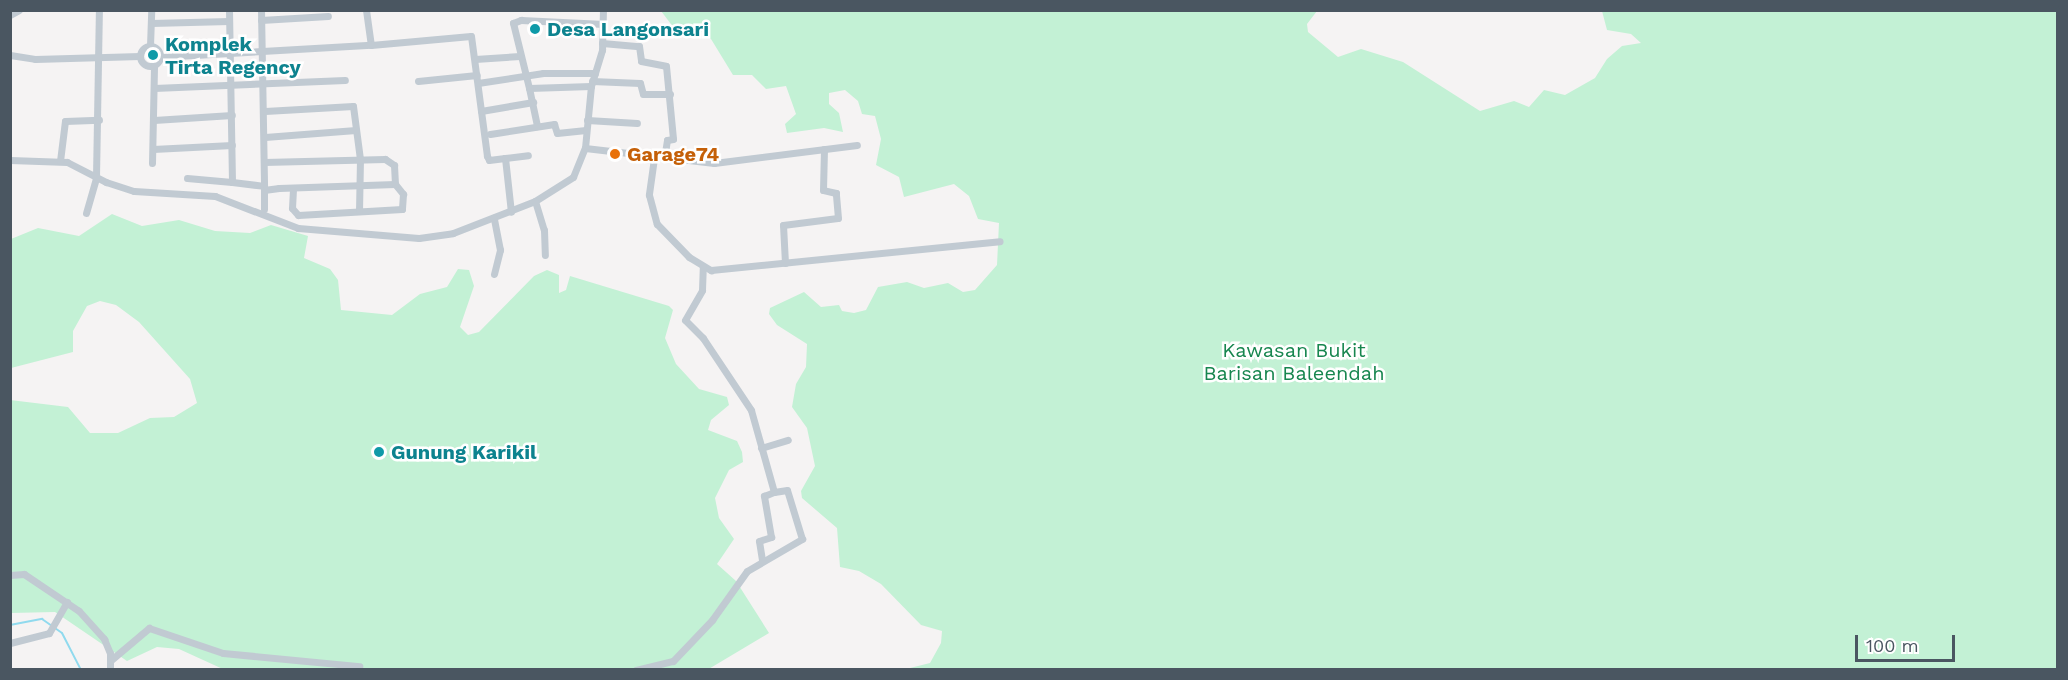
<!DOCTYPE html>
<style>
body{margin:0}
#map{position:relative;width:2068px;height:680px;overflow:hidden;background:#f5f3f3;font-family:"Work Sans",sans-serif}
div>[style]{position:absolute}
.green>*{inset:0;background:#c3f1d5}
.stream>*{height:2px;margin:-1px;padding:0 1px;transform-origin:1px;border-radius:1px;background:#90daee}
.street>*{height:7px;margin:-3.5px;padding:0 3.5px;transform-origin:3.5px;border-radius:3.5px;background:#c1cad2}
.street>.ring{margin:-3.5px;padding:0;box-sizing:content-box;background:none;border:7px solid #c1cad2;border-radius:50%}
.dots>*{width:16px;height:16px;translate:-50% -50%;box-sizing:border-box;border:3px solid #fff;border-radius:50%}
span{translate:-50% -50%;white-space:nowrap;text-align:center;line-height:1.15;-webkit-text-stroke:5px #fff;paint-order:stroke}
.culture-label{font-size:20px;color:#0d838f;font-weight:700}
.left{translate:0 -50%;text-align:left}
.food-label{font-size:20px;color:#c56008;font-weight:700}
.park-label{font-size:20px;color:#17864f}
.frame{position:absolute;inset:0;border:12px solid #4a5661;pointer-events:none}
.scale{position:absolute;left:1855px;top:635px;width:100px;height:27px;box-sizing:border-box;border:3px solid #4a5661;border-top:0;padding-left:8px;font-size:18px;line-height:21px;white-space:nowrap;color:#4a5661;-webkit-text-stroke:4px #fff;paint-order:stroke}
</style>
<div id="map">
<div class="green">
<div style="clip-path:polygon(661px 11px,1317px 11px,1307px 24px,1308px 32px,1338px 57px,1361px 49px,1403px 62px,1480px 111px,1514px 101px,1529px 107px,1544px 90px,1565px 95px,1595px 78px,1607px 59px,1622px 46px,1641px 43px,1631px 34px,1607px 30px,1602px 11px,2057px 11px,2057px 669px,906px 669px,930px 663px,941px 643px,942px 631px,921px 625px,881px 584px,859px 571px,840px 567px,837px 528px,802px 498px,801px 491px,815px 466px,807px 428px,792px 407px,796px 384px,806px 367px,807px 344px,777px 325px,769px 314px,770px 308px,804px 292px,821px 307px,839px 305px,842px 311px,854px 313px,866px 310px,878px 287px,907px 282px,924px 288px,948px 283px,963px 292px,975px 290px,997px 265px,999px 223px,978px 219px,969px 196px,954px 184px,904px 197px,899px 177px,876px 165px,881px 139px,875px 116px,862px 114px,858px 101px,845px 90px,829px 93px,829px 104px,839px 113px,843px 132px,824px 128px,787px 133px,785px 124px,796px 114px,786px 86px,766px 89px,752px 75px,733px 75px,711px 39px,698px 29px,677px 32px)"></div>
<div style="clip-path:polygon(112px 214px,142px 226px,179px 220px,215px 231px,250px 233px,271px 225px,308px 236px,304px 258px,330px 269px,338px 280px,341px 310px,392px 315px,420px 294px,447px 287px,458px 269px,469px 270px,474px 286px,460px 327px,468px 335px,479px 332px,534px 276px,547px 270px,559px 275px,559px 293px,566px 290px,570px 276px,669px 306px,673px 310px,665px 338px,676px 364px,699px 389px,727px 397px,729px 405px,711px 420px,708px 430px,737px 441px,742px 452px,743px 462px,729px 470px,715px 498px,719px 518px,734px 539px,717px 564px,736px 581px,769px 633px,707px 670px,225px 670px,179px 649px,157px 647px,127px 661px,55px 612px,11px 613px,10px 400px,68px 407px,90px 433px,118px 433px,150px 418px,174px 417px,197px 403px,190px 379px,139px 322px,116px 305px,100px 301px,87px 306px,73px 331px,73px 352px,11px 368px,11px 239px,38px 228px,79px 236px)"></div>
</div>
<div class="stream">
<div style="left:10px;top:625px;width:33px;rotate:-11deg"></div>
<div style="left:42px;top:619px;width:24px;rotate:35deg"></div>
<div style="left:62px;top:633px;width:42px;rotate:62.8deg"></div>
</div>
<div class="street">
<div style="left:261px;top:10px;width:180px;rotate:89deg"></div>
<div style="left:264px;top:190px;width:15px;rotate:-8deg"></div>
<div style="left:279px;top:188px;width:116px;rotate:-2deg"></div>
<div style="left:395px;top:184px;width:13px;rotate:51deg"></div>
<div style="left:403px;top:194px;width:15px;rotate:94deg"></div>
<div style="left:402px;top:209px;width:104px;rotate:176.7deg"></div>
<div style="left:298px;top:215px;width:9px;rotate:-131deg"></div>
<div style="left:292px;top:208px;width:20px;rotate:-87deg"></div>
<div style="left:366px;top:10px;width:35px;rotate:82deg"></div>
<div style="left:371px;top:45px;width:100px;rotate:-5.1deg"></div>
<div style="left:471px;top:36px;width:121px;rotate:82.4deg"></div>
<div style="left:487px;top:156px;width:4px;rotate:63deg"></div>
<div style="left:489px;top:160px;width:16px;rotate:-7deg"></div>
<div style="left:505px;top:158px;width:54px;rotate:83.7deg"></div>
<div style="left:10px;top:15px;width:10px;rotate:-29deg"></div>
<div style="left:261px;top:20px;width:67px;rotate:-3.4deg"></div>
<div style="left:151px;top:23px;width:78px;rotate:-1.5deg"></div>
<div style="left:602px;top:43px;width:37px;rotate:5deg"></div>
<div style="left:639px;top:46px;width:15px;rotate:82deg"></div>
<div style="left:641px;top:61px;width:25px;rotate:11deg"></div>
<div style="left:666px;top:66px;width:73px;rotate:84.5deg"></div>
<div style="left:673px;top:139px;width:6px;rotate:171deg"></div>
<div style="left:667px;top:140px;width:19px;rotate:99deg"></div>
<div style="left:150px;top:46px;width:36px;rotate:-88deg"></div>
<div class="ring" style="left:140px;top:46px;width:13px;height:13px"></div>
<div style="left:10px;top:55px;width:25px;rotate:9deg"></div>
<div style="left:35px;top:59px;width:105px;rotate:-1.6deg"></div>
<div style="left:160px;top:57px;width:211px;rotate:-3.3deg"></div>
<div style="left:475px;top:59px;width:45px;rotate:-3.8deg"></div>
<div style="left:418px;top:81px;width:59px;rotate:-5.8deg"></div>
<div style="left:592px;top:81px;width:48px;rotate:2.4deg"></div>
<div style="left:640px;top:83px;width:11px;rotate:75deg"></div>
<div style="left:643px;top:94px;width:27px"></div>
<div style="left:478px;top:83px;width:66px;rotate:-8.7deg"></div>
<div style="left:543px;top:73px;width:52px"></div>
<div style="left:591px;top:86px;width:62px;rotate:178.2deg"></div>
<div style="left:529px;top:88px;width:67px;rotate:-103.8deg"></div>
<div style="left:513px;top:23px;width:9px;rotate:-21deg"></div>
<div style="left:521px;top:20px;width:83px;rotate:2.8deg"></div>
<div style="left:154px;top:88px;width:191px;rotate:-2.4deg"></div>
<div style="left:529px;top:88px;width:39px;rotate:78deg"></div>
<div style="left:265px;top:111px;width:88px;rotate:-3.3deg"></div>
<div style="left:353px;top:106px;width:53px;rotate:82.5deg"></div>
<div style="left:360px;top:159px;width:52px;rotate:91.1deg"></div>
<div style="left:481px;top:111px;width:53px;rotate:-9.8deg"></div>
<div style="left:154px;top:120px;width:78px;rotate:-3.7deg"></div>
<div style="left:587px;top:120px;width:50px;rotate:3.4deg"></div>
<div style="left:490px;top:134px;width:65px;rotate:-8.9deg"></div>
<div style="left:554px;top:124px;width:9px;rotate:72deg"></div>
<div style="left:557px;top:133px;width:29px;rotate:-6deg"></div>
<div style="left:265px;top:137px;width:91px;rotate:-4.4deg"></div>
<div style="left:585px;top:148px;width:130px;rotate:6.6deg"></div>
<div style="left:714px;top:163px;width:144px;rotate:-7.2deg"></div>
<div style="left:153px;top:149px;width:79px;rotate:-2.9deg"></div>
<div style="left:505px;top:158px;width:23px;rotate:-7deg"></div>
<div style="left:654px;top:158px;width:37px;rotate:98deg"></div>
<div style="left:649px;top:195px;width:30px;rotate:75deg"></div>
<div style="left:657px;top:224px;width:46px;rotate:45.9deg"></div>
<div style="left:689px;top:257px;width:26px;rotate:31deg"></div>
<div style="left:711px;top:270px;width:290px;rotate:-5.7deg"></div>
<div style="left:10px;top:160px;width:57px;rotate:2deg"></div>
<div style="left:67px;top:162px;width:44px;rotate:27.1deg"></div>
<div style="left:106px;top:182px;width:29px;rotate:18deg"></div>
<div style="left:134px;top:191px;width:81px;rotate:3.5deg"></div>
<div style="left:215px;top:196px;width:89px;rotate:21.1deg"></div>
<div style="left:298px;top:228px;width:121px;rotate:4.7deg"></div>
<div style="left:419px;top:238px;width:34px;rotate:-8deg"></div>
<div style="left:453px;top:233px;width:88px;rotate:-21.3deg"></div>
<div style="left:535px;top:201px;width:45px;rotate:-32.3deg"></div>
<div style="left:573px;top:177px;width:31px;rotate:-68deg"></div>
<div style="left:585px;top:148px;width:62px;rotate:-84.5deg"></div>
<div style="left:591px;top:86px;width:38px;rotate:-73deg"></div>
<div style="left:602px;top:50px;width:40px;rotate:-88.6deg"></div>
<div style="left:60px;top:161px;width:40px;rotate:-82.9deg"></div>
<div style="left:65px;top:121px;width:34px;rotate:-2deg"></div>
<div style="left:264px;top:162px;width:121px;rotate:-1.4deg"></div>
<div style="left:385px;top:159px;width:11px;rotate:34deg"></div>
<div style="left:394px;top:165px;width:19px;rotate:87deg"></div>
<div style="left:152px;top:163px;width:98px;rotate:-88.8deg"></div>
<div style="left:187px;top:178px;width:45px;rotate:5.1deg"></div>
<div style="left:232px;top:182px;width:172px;rotate:-91deg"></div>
<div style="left:232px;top:182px;width:32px;rotate:7deg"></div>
<div style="left:535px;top:201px;width:30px;rotate:73deg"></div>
<div style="left:544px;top:230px;width:25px;rotate:88deg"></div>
<div style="left:264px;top:209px;width:19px;rotate:-90deg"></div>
<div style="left:86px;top:213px;width:37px;rotate:-74deg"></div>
<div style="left:96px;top:177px;width:167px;rotate:-89deg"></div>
<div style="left:785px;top:263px;width:38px;rotate:-93deg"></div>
<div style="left:783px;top:225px;width:55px;rotate:-7.3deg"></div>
<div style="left:838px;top:218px;width:25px;rotate:-95deg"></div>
<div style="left:836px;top:193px;width:13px;rotate:-167deg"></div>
<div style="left:823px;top:190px;width:41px;rotate:-88.6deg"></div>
<div style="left:494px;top:274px;width:25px;rotate:-76deg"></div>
<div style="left:500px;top:250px;width:33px;rotate:-101deg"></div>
<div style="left:761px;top:448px;width:28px;rotate:-17deg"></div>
<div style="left:762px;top:560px;width:19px;rotate:-99deg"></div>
<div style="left:759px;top:541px;width:13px;rotate:-18deg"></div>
<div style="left:771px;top:537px;width:42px;rotate:-99.7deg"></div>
<div style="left:764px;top:496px;width:11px;rotate:-22deg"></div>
<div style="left:10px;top:575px;width:14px;rotate:-4deg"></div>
<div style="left:24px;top:574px;width:66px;rotate:33.9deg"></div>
<div style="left:79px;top:611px;width:38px;rotate:48deg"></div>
<div style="left:104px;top:639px;width:15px;rotate:67deg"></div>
<div style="left:110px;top:653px;width:17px;rotate:90deg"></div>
<div style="left:10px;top:643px;width:40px;rotate:-14.4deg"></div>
<div style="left:49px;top:633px;width:36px;rotate:-60deg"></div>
<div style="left:111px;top:660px;width:50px;rotate:-40.1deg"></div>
<div style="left:149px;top:628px;width:78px;rotate:18.7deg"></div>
<div style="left:223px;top:653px;width:137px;rotate:5.5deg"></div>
<div style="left:636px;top:670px;width:38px;rotate:-14deg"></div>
<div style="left:673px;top:661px;width:57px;rotate:-46.4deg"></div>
<div style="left:712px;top:620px;width:60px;rotate:-54.5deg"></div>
<div style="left:747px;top:571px;width:64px;rotate:-30.2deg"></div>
<div style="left:802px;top:539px;width:51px;rotate:-107deg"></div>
<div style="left:787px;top:490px;width:13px;rotate:171deg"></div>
<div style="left:774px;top:492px;width:85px;rotate:-105.7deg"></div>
<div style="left:751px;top:410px;width:87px;rotate:-123.7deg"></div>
<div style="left:703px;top:338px;width:25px;rotate:-135deg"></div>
<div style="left:685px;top:320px;width:34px;rotate:-60deg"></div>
<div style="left:702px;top:290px;width:23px;rotate:-88deg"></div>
</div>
<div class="dots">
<div style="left:535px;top:29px;background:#0f9aa8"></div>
<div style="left:153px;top:55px;background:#0f9aa8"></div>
<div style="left:615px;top:154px;background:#e8710a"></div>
<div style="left:379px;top:452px;background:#0f9aa8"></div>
</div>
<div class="culture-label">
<span class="left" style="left:547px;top:29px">Desa Langonsari</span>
<span class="left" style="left:165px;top:56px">Komplek<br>Tirta Regency</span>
<span class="left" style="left:391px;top:452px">Gunung Karikil</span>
</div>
<div class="food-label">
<span class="left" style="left:627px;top:154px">Garage74</span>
</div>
<div class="park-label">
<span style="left:1294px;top:362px">Kawasan Bukit<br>Barisan Baleendah</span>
</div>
<div class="frame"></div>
<div class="scale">100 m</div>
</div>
